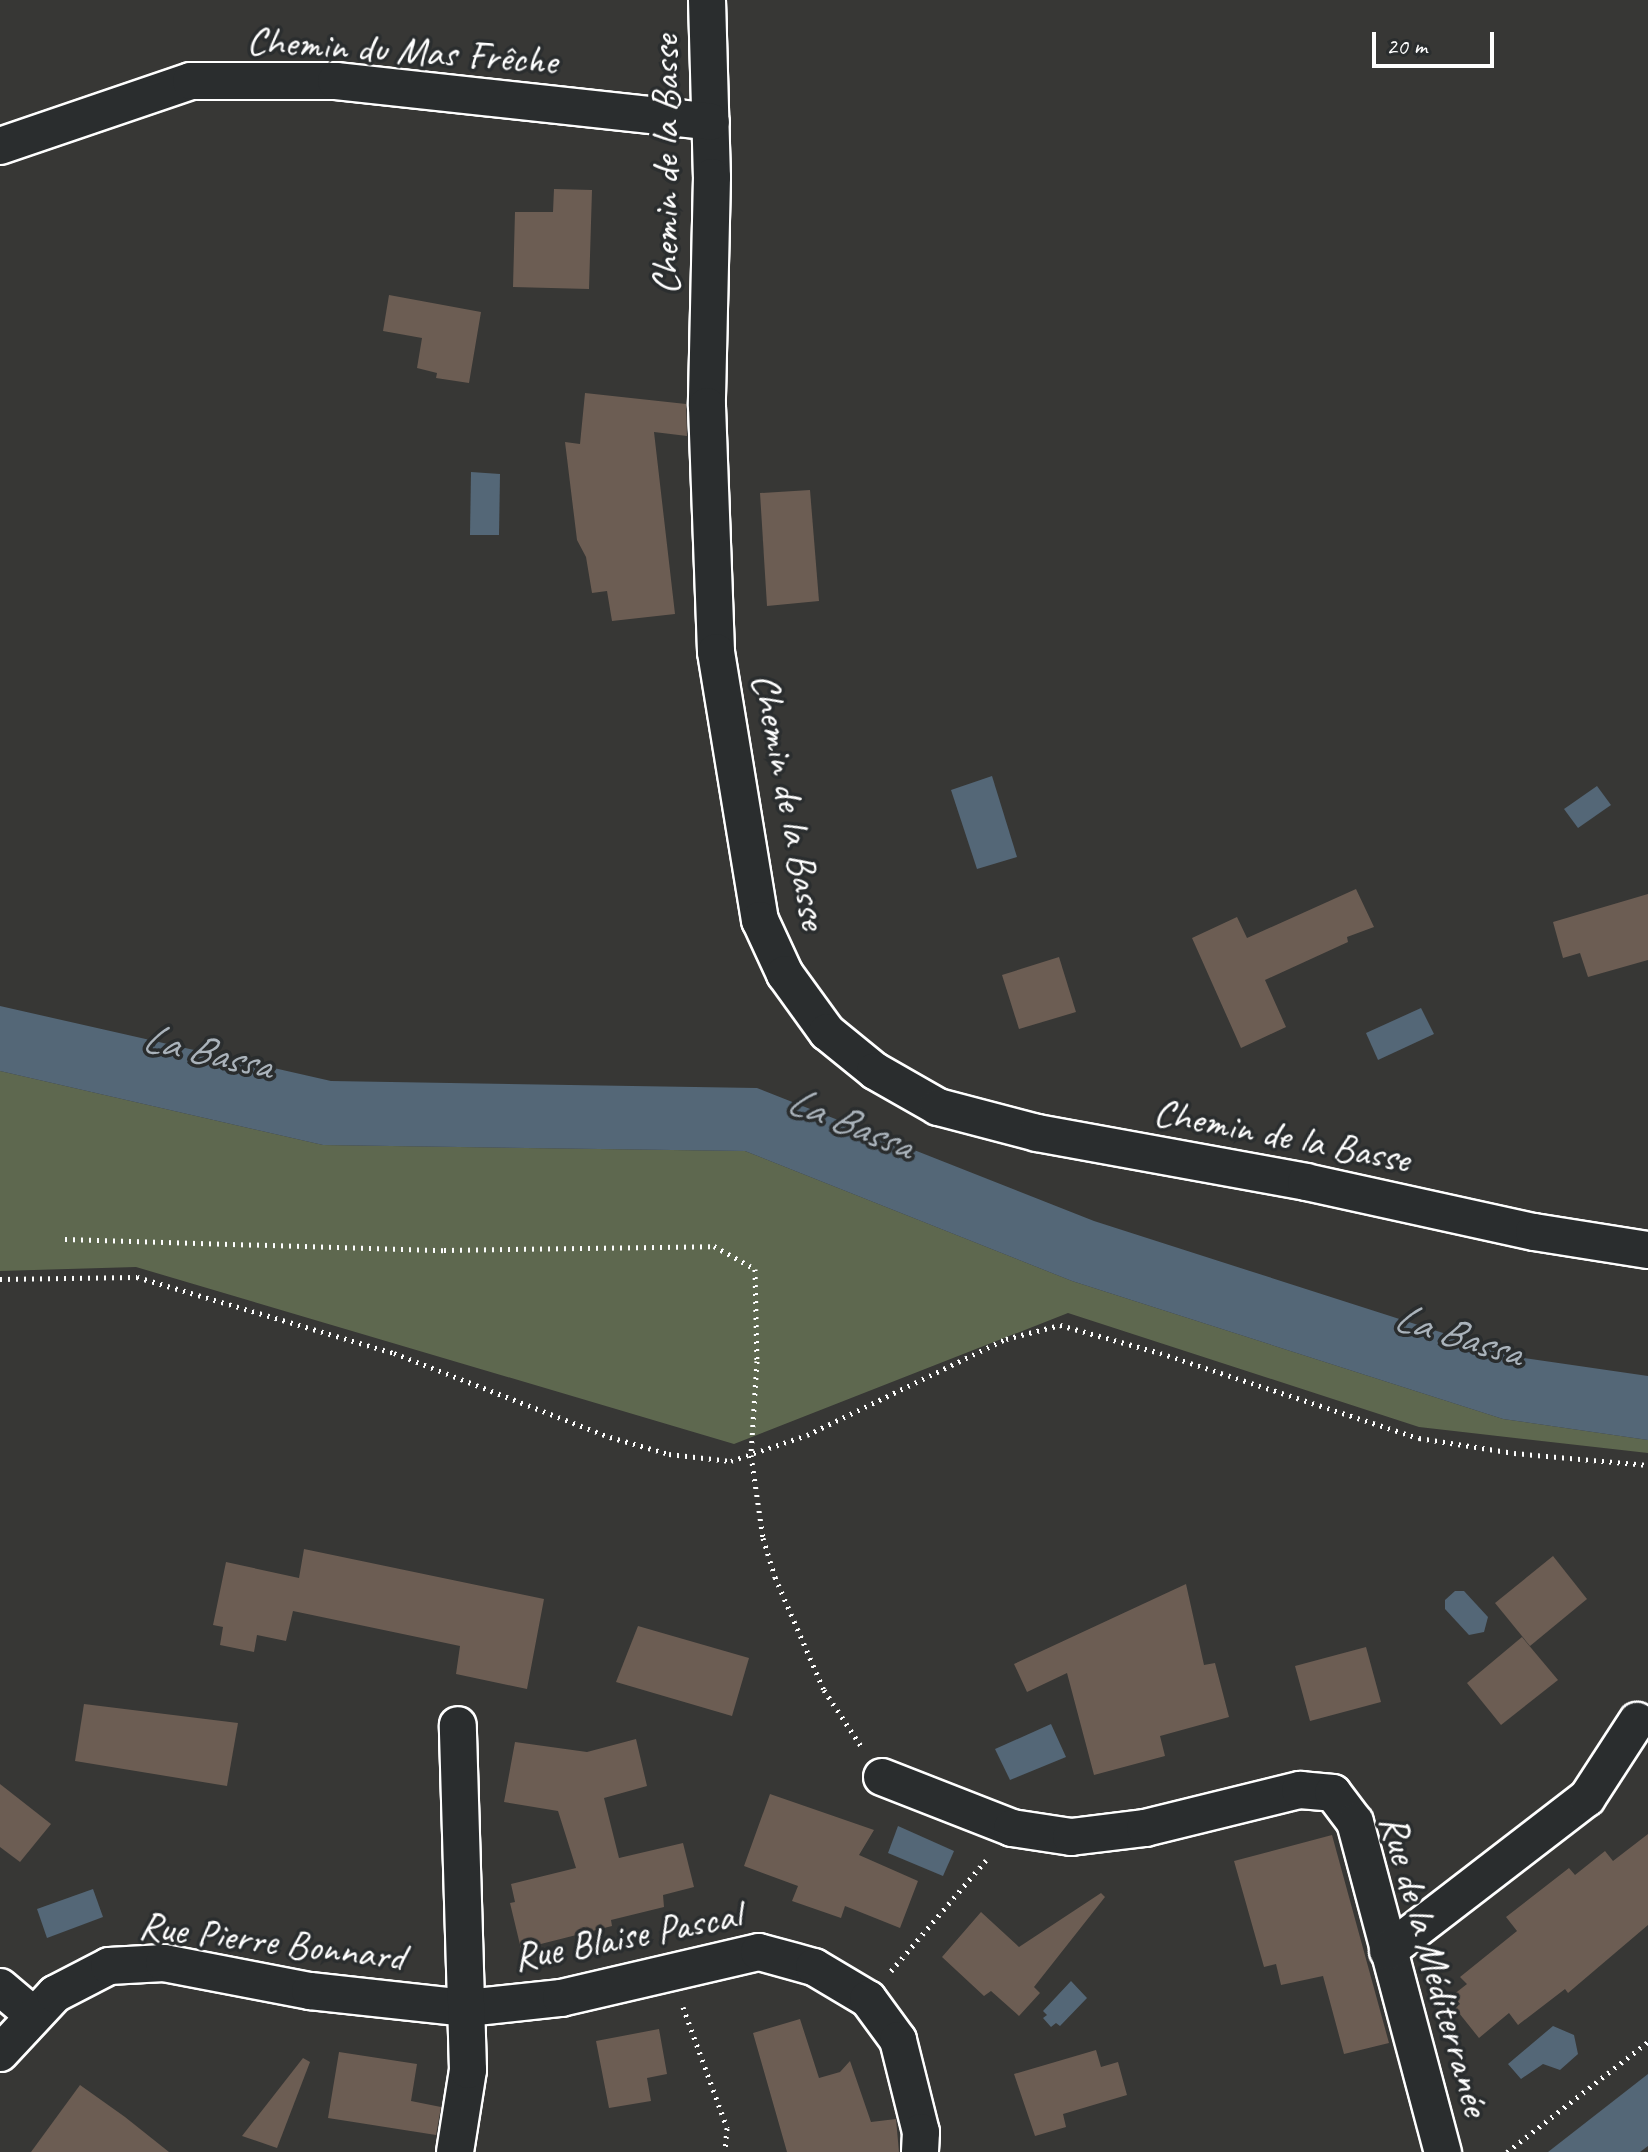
<!DOCTYPE html>
<meta charset="utf-8">
<style>
body{margin:0}
#map{position:relative;width:1648px;height:2152px;overflow:hidden;background:#373735;font-family:Caveat,sans-serif}
div>[style]{position:absolute}
.green>*{inset:0;background:#5e684f}
.water>*{inset:0;background:#546777}
.building>*{inset:0;background:#6c5d53}
.path>*{height:5px;margin-top:-2.5px;transform-origin:0;background:repeating-linear-gradient(90deg,#fff 0 2px,transparent 0 8px)}
.roads{filter:drop-shadow(2px 0 #fff) drop-shadow(-2px 0 #fff) drop-shadow(0 2px #fff) drop-shadow(0 -2px #fff)}
.minor>*{height:36px;margin:-18px;padding:0 18px;transform-origin:18px;border-radius:18px;background:#2a2d2e}
span{translate:-50% -50%;white-space:nowrap;text-align:center;line-height:1.15;-webkit-text-stroke:7px #2a2d2e;paint-order:stroke}
.street-label{font-size:40px;color:#fff}
.water-label{font-size:42px;color:#aab3bb;font-style:italic}
.scale{position:absolute;left:1372px;top:32px;width:122px;height:36px;box-sizing:border-box;border:4px solid #fff;border-top:0;padding-left:10px;font-size:24px;line-height:28px;white-space:nowrap;color:#fff;-webkit-text-stroke:6px #2a2d2e;paint-order:stroke}
</style>
<div id="map">
<div class="green">
<div style="clip-path:polygon(0 1071px,323px 1145px,745px 1151px,1072px 1281px,1503px 1419px,1648px 1440px,1648px 1453px,1419px 1427px,1068px 1313px,734px 1444px,136px 1267px,0 1271px)"></div>
</div>
<div class="water">
<div style="clip-path:polygon(471px 472px,500px 474px,499px 535px,470px 535px)"></div>
<div style="clip-path:polygon(992px 776px,1017px 857px,977px 869px,951px 790px)"></div>
<div style="clip-path:polygon(1597px 786px,1611px 805px,1578px 828px,1564px 809px)"></div>
<div style="clip-path:polygon(0 1006px,331px 1081px,757px 1088px,1094px 1221px,1518px 1357px,1648px 1376px,1648px 1440px,1503px 1419px,1072px 1281px,745px 1151px,323px 1145px,0 1071px)"></div>
<div style="clip-path:polygon(1421px 1008px,1434px 1034px,1378px 1060px,1366px 1033px)"></div>
<div style="clip-path:polygon(1455px 1591px,1464px 1591px,1488px 1617px,1484px 1632px,1469px 1635px,1445px 1609px,1445px 1600px)"></div>
<div style="clip-path:polygon(1051px 1724px,1066px 1757px,1010px 1780px,995px 1749px)"></div>
<div style="clip-path:polygon(898px 1826px,954px 1851px,943px 1876px,888px 1853px)"></div>
<div style="clip-path:polygon(93px 1889px,103px 1917px,47px 1938px,37px 1909px)"></div>
<div style="clip-path:polygon(1071px 1981px,1087px 1998px,1060px 2026px,1056px 2023px,1051px 2027px,1043px 2018px,1047px 2015px,1043px 2011px)"></div>
<div style="clip-path:polygon(1553px 2026px,1574px 2035px,1578px 2054px,1560px 2070px,1543px 2064px,1521px 2079px,1508px 2064px)"></div>
<div style="clip-path:polygon(1648px 2074px,1648px 2146px,1640px 2152px,1548px 2152px)"></div>
</div>
<div class="building">
<div style="clip-path:polygon(554px 189px,592px 190px,589px 289px,513px 287px,515px 212px,553px 212px)"></div>
<div style="clip-path:polygon(389px 295px,481px 312px,469px 383px,436px 378px,437px 373px,417px 368px,422px 338px,383px 331px)"></div>
<div style="clip-path:polygon(585px 393px,686px 404px,687px 436px,654px 432px,675px 614px,612px 621px,607px 591px,592px 593px,586px 557px,577px 540px,565px 442px,580px 444px)"></div>
<div style="clip-path:polygon(810px 490px,819px 601px,767px 606px,760px 493px)"></div>
<div style="clip-path:polygon(1356px 889px,1374px 927px,1347px 937px,1348px 942px,1265px 980px,1286px 1027px,1241px 1048px,1192px 938px,1237px 917px,1247px 938px)"></div>
<div style="clip-path:polygon(1648px 894px,1648px 960px,1588px 977px,1580px 953px,1563px 958px,1553px 922px)"></div>
<div style="clip-path:polygon(1059px 957px,1076px 1012px,1019px 1029px,1002px 975px)"></div>
<div style="clip-path:polygon(304px 1549px,544px 1599px,527px 1689px,456px 1674px,460px 1646px,293px 1611px,286px 1641px,257px 1635px,254px 1652px,220px 1645px,223px 1627px,213px 1625px,226px 1562px,299px 1578px)"></div>
<div style="clip-path:polygon(1553px 1556px,1587px 1599px,1530px 1646px,1495px 1603px)"></div>
<div style="clip-path:polygon(1186px 1584px,1204px 1665px,1215px 1663px,1229px 1717px,1160px 1736px,1165px 1756px,1094px 1775px,1067px 1673px,1027px 1692px,1014px 1664px)"></div>
<div style="clip-path:polygon(638px 1626px,749px 1658px,732px 1716px,616px 1682px)"></div>
<div style="clip-path:polygon(1522px 1637px,1558px 1680px,1501px 1725px,1467px 1683px)"></div>
<div style="clip-path:polygon(1366px 1647px,1381px 1702px,1310px 1721px,1295px 1666px)"></div>
<div style="clip-path:polygon(84px 1704px,238px 1723px,227px 1786px,75px 1761px)"></div>
<div style="clip-path:polygon(636px 1739px,647px 1786px,604px 1798px,619px 1858px,683px 1843px,694px 1887px,663px 1895px,664px 1907px,611px 1920px,612px 1926px,521px 1949px,510px 1903px,515px 1902px,511px 1884px,576px 1868px,558px 1811px,504px 1802px,515px 1742px,587px 1752px)"></div>
<div style="clip-path:polygon(0 1784px,51px 1824px,20px 1862px,0 1847px)"></div>
<div style="clip-path:polygon(770px 1794px,874px 1830px,859px 1855px,918px 1881px,900px 1928px,845px 1906px,841px 1918px,792px 1901px,798px 1886px,744px 1866px)"></div>
<div style="clip-path:polygon(1648px 1834px,1648px 1925px,1568px 1993px,1565px 1989px,1518px 2025px,1509px 2013px,1479px 2038px,1455px 2008px,1460px 2004px,1453px 1995px,1467px 1984px,1460px 1977px,1517px 1931px,1506px 1917px,1569px 1868px,1575px 1875px,1605px 1851px,1613px 1861px)"></div>
<div style="clip-path:polygon(1332px 1835px,1389px 2043px,1344px 2054px,1323px 1976px,1281px 1985px,1276px 1964px,1264px 1967px,1234px 1861px)"></div>
<div style="clip-path:polygon(1101px 1893px,1105px 1897px,1034px 1987px,1040px 1993px,1019px 2016px,991px 1991px,984px 1996px,942px 1957px,981px 1912px,1019px 1947px)"></div>
<div style="clip-path:polygon(800px 2019px,819px 2078px,840px 2072px,850px 2061px,871px 2122px,896px 2119px,899px 2152px,787px 2152px,753px 2033px)"></div>
<div style="clip-path:polygon(659px 2029px,667px 2074px,647px 2078px,651px 2101px,609px 2108px,596px 2041px)"></div>
<div style="clip-path:polygon(1096px 2050px,1101px 2067px,1118px 2062px,1127px 2095px,1063px 2114px,1066px 2127px,1035px 2136px,1014px 2074px)"></div>
<div style="clip-path:polygon(339px 2052px,417px 2064px,411px 2101px,441px 2107px,436px 2135px,328px 2118px)"></div>
<div style="clip-path:polygon(303px 2058px,310px 2062px,277px 2148px,242px 2136px)"></div>
<div style="clip-path:polygon(80px 2085px,125px 2117px,169px 2152px,31px 2152px)"></div>
</div>
<div class="path">
<div style="left:65px;top:1239px;width:379px;rotate:1.7deg"></div>
<div style="left:444px;top:1250px;width:270px;rotate:-0.8deg"></div>
<div style="left:714px;top:1246px;width:47px;rotate:29.3deg"></div>
<div style="left:755px;top:1269px;width:92px;rotate:88.8deg"></div>
<div style="left:757px;top:1361px;width:94px;rotate:93.7deg"></div>
<div style="left:751px;top:1455px;width:84px;rotate:81.8deg"></div>
<div style="left:763px;top:1538px;width:41px;rotate:72.9deg"></div>
<div style="left:775px;top:1577px;width:123px;rotate:66.6deg"></div>
<div style="left:824px;top:1690px;width:67px;rotate:56.5deg"></div>
<div style="left:0;top:1279px;width:137px;rotate:-0.8deg"></div>
<div style="left:137px;top:1277px;width:268px;rotate:16.5deg"></div>
<div style="left:394px;top:1353px;width:232px;rotate:21.3deg"></div>
<div style="left:610px;top:1437px;width:61px;rotate:16.1deg"></div>
<div style="left:669px;top:1454px;width:62px;rotate:6.4deg"></div>
<div style="left:731px;top:1461px;width:80px;rotate:-18.9deg"></div>
<div style="left:807px;top:1435px;width:221px;rotate:-25.8deg"></div>
<div style="left:1006px;top:1339px;width:56px;rotate:-14.5deg"></div>
<div style="left:1060px;top:1325px;width:104px;rotate:15.6deg"></div>
<div style="left:1160px;top:1353px;width:273px;rotate:18.2deg"></div>
<div style="left:1419px;top:1438px;width:96px;rotate:9deg"></div>
<div style="left:1514px;top:1453px;width:135px;rotate:5.1deg"></div>
<div style="left:891px;top:1971px;width:146px;rotate:-49.4deg"></div>
<div style="left:683px;top:2007px;width:129px;rotate:70deg"></div>
<div style="left:727px;top:2128px;width:24px;rotate:95deg"></div>
<div style="left:1507px;top:2152px;width:179px;rotate:-38deg"></div>
</div>
<div class="roads">
<div class="minor">
<div style="left:707px;top:0;width:177px;rotate:88.4deg"></div>
<div style="left:712px;top:177px;width:229px;rotate:91.3deg"></div>
<div style="left:707px;top:406px;width:246px;rotate:87.9deg"></div>
<div style="left:716px;top:652px;width:272px;rotate:80.7deg"></div>
<div style="left:760px;top:920px;width:60px;rotate:65.2deg"></div>
<div style="left:785px;top:974px;width:72px;rotate:54.1deg"></div>
<div style="left:827px;top:1032px;width:62px;rotate:39.1deg"></div>
<div style="left:875px;top:1071px;width:73px;rotate:29.7deg"></div>
<div style="left:938px;top:1107px;width:102px;rotate:14.7deg"></div>
<div style="left:1037px;top:1133px;width:273px;rotate:10.3deg"></div>
<div style="left:1306px;top:1182px;width:233px;rotate:12.4deg"></div>
<div style="left:1534px;top:1232px;width:115px;rotate:9deg"></div>
<div style="left:0;top:146px;width:202px;rotate:-18.8deg"></div>
<div style="left:191px;top:81px;width:145px"></div>
<div style="left:336px;top:81px;width:377px;rotate:6.2deg"></div>
<div style="left:882px;top:1777px;width:140px;rotate:21.4deg"></div>
<div style="left:1012px;top:1828px;width:60px;rotate:8.7deg"></div>
<div style="left:1071px;top:1837px;width:75px;rotate:-6.9deg"></div>
<div style="left:1145px;top:1828px;width:160px;rotate:-13.8deg"></div>
<div style="left:1300px;top:1790px;width:33px;rotate:5deg"></div>
<div style="left:1333px;top:1793px;width:36px;rotate:53deg"></div>
<div style="left:1355px;top:1822px;width:342px;rotate:75.1deg"></div>
<div style="left:1388px;top:1951px;width:251px;rotate:-37.6deg"></div>
<div style="left:1587px;top:1798px;width:92px;rotate:-57deg"></div>
<div style="left:0;top:1987px;width:43px;rotate:40.3deg"></div>
<div style="left:0;top:2053px;width:81px;rotate:-47deg"></div>
<div style="left:55px;top:1994px;width:61px;rotate:-27.4deg"></div>
<div style="left:109px;top:1966px;width:55px;rotate:-3.1deg"></div>
<div style="left:164px;top:1963px;width:149px;rotate:10.9deg"></div>
<div style="left:310px;top:1991px;width:158px;rotate:6.2deg"></div>
<div style="left:467px;top:2008px;width:95px;rotate:-6.1deg"></div>
<div style="left:561px;top:1998px;width:203px;rotate:-13.1deg"></div>
<div style="left:759px;top:1952px;width:57px;rotate:15.3deg"></div>
<div style="left:814px;top:1967px;width:63px;rotate:30.7deg"></div>
<div style="left:868px;top:1999px;width:51px;rotate:53.8deg"></div>
<div style="left:898px;top:2040px;width:95px;rotate:76deg"></div>
<div style="left:921px;top:2132px;width:20px;rotate:93deg"></div>
<div style="left:455px;top:2152px;width:83px;rotate:-81deg"></div>
<div style="left:468px;top:2070px;width:345px;rotate:-91.7deg"></div>
</div>
</div>
<div class="street-label">
<span style="left:402px;top:50px;rotate:4deg">Chemin du Mas Frêche</span>
<span style="left:665px;top:165px;rotate:-90deg">Chemin de la Basse</span>
<span style="left:790px;top:801px;rotate:79deg">Chemin de la Basse</span>
<span style="left:1282px;top:1135px;rotate:11deg">Chemin de la Basse</span>
<span style="left:627px;top:1936px;rotate:-11deg">Rue Blaise Pascal</span>
<span style="left:272px;top:1941px;rotate:7deg">Rue Pierre Bonnard</span>
<span style="left:1435px;top:1965px;rotate:74deg">Rue de la Méditerranée</span>
</div>
<div class="water-label">
<span style="left:207px;top:1052px;rotate:13deg">La Bassa</span>
<span style="left:850px;top:1123px;rotate:22deg">La Bassa</span>
<span style="left:1458px;top:1335px;rotate:17deg">La Bassa</span>
</div>
<div class="scale">20 m</div>
</div>
